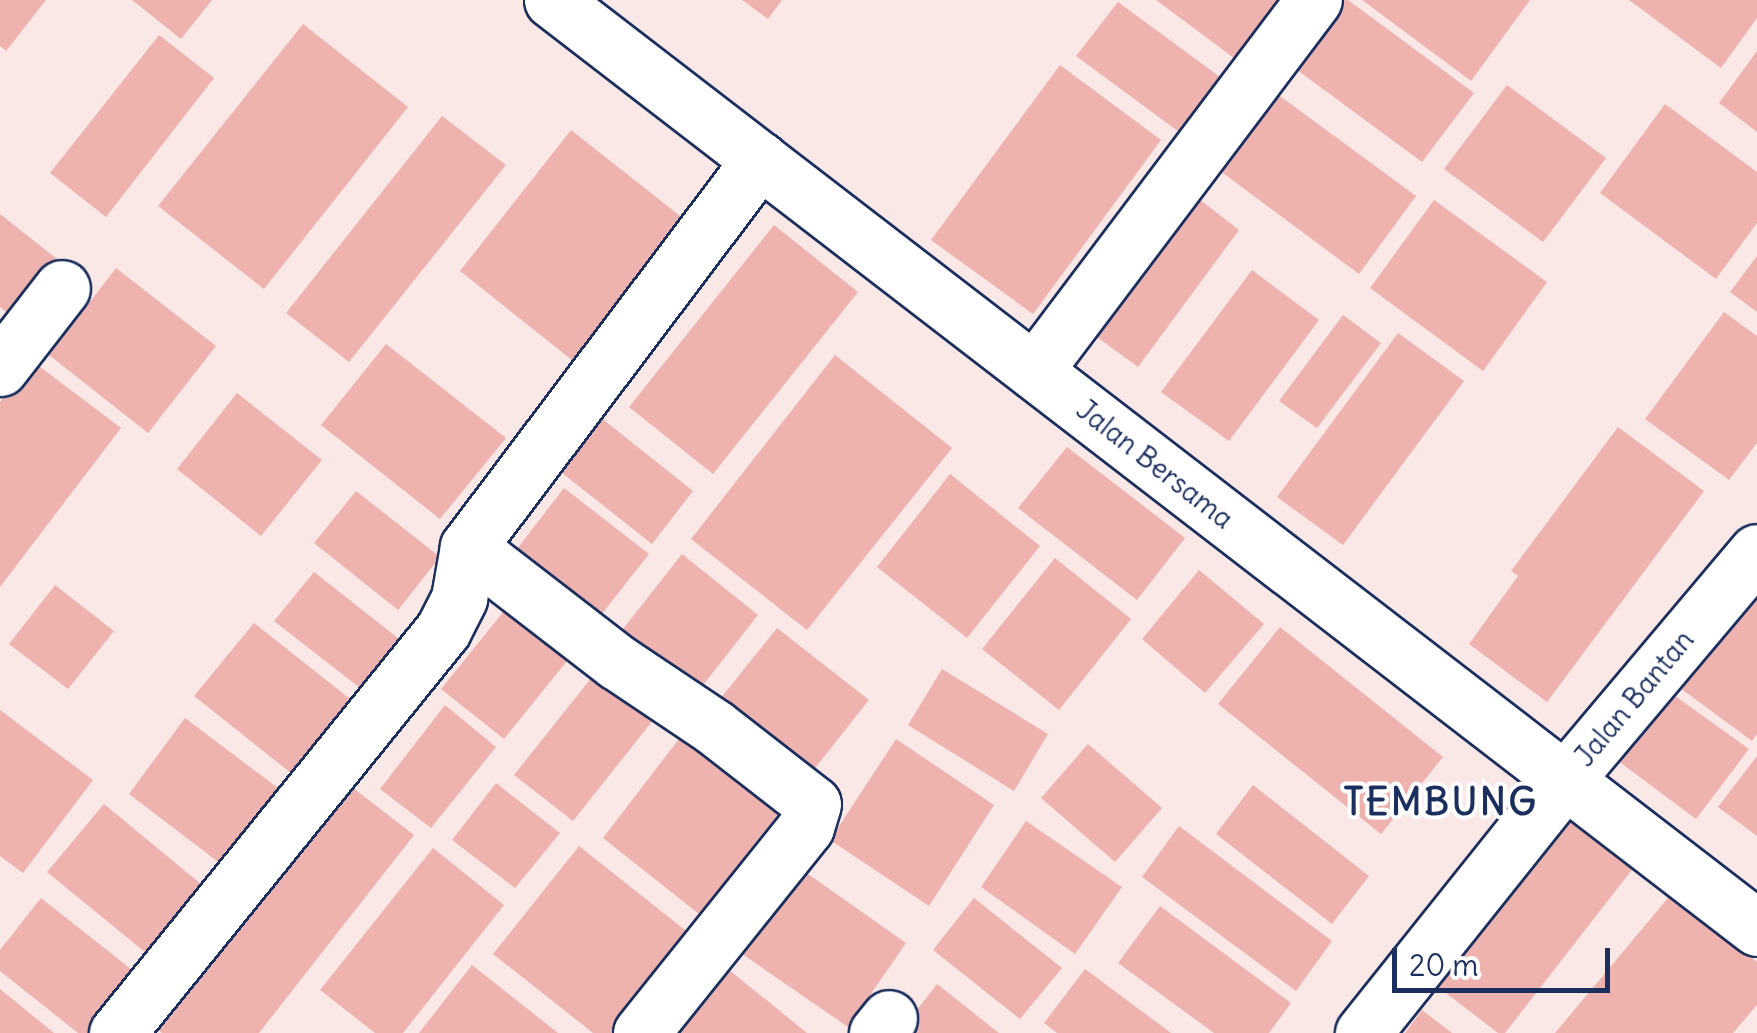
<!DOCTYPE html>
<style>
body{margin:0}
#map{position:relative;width:1757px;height:1033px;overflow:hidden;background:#fae8e7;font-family:Delius,sans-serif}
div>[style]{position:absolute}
.building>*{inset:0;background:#eeb3af}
.roads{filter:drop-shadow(2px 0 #1b2f5e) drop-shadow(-2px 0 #1b2f5e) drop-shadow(0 2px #1b2f5e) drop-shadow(0 -2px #1b2f5e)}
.minor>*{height:55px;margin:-27.5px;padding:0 27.5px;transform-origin:27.5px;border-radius:27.5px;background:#fff}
span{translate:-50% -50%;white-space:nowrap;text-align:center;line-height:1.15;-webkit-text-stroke:8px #fff;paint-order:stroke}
.street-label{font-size:28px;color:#1b2f5e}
.district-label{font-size:38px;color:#1b2f5e;font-weight:700;letter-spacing:2.5px}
.scale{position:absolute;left:1392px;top:948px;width:218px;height:45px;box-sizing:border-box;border:5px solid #1b2f5e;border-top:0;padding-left:12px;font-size:30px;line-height:35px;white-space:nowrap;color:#1b2f5e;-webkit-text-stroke:8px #fff;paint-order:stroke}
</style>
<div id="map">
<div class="building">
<div style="clip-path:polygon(0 0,46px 0,6px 51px,0 46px)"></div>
<div style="clip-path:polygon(132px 0,212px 0,181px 39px)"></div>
<div style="clip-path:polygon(742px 0,782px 0,768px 19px)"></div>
<div style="clip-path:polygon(1156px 0,1283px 0,1238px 61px)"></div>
<div style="clip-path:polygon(1330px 0,1348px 0,1474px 93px,1422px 162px,1285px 61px)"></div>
<div style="clip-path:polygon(1362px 0,1530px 0,1471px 81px)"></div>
<div style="clip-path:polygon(1629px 0,1757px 0,1757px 18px,1721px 68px)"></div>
<div style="clip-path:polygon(1118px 2px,1235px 88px,1194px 143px,1076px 56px)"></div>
<div style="clip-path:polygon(303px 24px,408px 107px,264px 289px,158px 206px)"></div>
<div style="clip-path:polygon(159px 35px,214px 78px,106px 217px,50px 173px)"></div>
<div style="clip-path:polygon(1757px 51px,1757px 132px,1719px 103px)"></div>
<div style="clip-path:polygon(1060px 65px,1161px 140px,1033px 314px,931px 240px)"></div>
<div style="clip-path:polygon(1265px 85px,1416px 196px,1359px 274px,1208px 162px)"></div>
<div style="clip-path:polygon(1507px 85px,1606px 158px,1543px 242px,1444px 169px)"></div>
<div style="clip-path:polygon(1665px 104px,1757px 172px,1757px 223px,1716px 279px,1600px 193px)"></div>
<div style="clip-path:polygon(442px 116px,506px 165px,349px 362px,286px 313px)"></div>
<div style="clip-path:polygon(571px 130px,689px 223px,577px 364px,460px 271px)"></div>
<div style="clip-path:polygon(1199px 199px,1239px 230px,1138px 367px,1097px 337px)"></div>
<div style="clip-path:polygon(1434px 200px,1547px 282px,1483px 371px,1370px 288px)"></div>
<div style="clip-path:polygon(0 214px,57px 259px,12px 317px,0 307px)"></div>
<div style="clip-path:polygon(774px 225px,858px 292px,713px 474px,629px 407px)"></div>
<div style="clip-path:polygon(1757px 256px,1757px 312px,1730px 292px)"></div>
<div style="clip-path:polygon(116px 268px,216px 346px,148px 433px,49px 355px)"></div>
<div style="clip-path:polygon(1252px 270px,1319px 320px,1229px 441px,1161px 392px)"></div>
<div style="clip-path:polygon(1724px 312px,1757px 336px,1757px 443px,1729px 480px,1645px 419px)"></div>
<div style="clip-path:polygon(1343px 315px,1381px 343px,1317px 428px,1279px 401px)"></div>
<div style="clip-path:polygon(1398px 333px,1464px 381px,1343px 545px,1277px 497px)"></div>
<div style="clip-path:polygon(386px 344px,506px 438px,440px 519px,321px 425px)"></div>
<div style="clip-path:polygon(835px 355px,952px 448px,807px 630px,691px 539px)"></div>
<div style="clip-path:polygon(31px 360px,121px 428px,0 587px,0 402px)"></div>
<div style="clip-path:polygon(237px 393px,322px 460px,261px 536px,177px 469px)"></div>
<div style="clip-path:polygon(600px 417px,693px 491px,652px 544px,557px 469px)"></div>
<div style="clip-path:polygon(1618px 427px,1704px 491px,1547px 702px,1469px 644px,1518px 576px,1511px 571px)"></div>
<div style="clip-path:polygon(1067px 447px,1185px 538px,1137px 600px,1018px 508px)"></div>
<div style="clip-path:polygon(950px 474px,1040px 546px,967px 638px,877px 567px)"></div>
<div style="clip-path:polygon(564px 488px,649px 554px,590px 629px,506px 563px)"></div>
<div style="clip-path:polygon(356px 491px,440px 557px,398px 610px,314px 543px)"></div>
<div style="clip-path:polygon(682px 554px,758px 615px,689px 703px,612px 643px)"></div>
<div style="clip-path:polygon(1055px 558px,1131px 619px,1059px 710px,982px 649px)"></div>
<div style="clip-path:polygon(1199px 570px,1264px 624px,1205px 693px,1142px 639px)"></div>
<div style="clip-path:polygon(314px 572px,408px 646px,369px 695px,274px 621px)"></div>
<div style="clip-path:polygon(55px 585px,114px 631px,68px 689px,9px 644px)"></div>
<div style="clip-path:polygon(520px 591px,583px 641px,504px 739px,441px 689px)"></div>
<div style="clip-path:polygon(1744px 592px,1757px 601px,1757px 734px,1752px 741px,1676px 685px)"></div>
<div style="clip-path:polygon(254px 623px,364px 710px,306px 785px,194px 696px)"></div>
<div style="clip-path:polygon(1280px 627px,1443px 757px,1381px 834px,1218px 704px)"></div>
<div style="clip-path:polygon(777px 628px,869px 700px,804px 782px,712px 709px)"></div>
<div style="clip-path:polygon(600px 667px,658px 714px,573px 821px,514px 775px)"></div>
<div style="clip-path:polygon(942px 669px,1048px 734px,1014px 791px,908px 725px)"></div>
<div style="clip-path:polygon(1664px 688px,1749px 749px,1696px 819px,1613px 757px)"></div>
<div style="clip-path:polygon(445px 705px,496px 747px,431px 828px,380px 789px)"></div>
<div style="clip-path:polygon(0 710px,93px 780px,23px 873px,0 856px)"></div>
<div style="clip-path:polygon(185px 718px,291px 798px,234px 874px,129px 794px)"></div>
<div style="clip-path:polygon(692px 722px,790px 799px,699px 914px,603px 838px)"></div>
<div style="clip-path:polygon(896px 739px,994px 805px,929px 906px,830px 840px)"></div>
<div style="clip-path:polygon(1088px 744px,1162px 808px,1115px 862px,1041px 798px)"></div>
<div style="clip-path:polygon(1757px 756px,1757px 836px,1718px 807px)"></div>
<div style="clip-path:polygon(331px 771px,414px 835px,259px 1033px,162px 1033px,140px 1016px)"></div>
<div style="clip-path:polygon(496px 783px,560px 833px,515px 888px,452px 840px)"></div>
<div style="clip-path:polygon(1253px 785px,1369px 876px,1332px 924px,1216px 834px)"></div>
<div style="clip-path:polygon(1561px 802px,1638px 862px,1505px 1033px,1498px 1033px,1425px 977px)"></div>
<div style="clip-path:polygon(104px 804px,202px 885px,146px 953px,47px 872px)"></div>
<div style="clip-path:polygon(1026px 821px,1122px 887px,1075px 954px,981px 887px)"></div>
<div style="clip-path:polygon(1179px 826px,1332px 941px,1296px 991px,1142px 877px)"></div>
<div style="clip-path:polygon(579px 846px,695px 938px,619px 1033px,593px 1033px,493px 954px)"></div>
<div style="clip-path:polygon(433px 848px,504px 905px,403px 1033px,375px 1033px,320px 990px)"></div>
<div style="clip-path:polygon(791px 862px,906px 943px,848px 1027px,732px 947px)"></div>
<div style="clip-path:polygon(1673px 892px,1757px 962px,1757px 1005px,1733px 1033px,1555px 1033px)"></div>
<div style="clip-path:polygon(41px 898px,141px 977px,97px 1033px,78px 1033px,0 971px,0 950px)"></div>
<div style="clip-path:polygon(974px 898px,1062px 968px,1020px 1019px,933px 950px)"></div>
<div style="clip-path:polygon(1160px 906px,1291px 1003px,1269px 1033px,1214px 1033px,1118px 963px)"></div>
<div style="clip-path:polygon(472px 965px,558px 1033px,419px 1033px)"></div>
<div style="clip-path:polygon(723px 965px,807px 1033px,669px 1033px)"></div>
<div style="clip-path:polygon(1085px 969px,1171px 1033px,1057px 1033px,1044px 1023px)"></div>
<div style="clip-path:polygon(937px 984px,999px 1033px,899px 1033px)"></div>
<div style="clip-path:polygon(0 989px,54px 1033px,0 1033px)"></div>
<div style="clip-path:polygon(1422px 1010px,1452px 1033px,1405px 1033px)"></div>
</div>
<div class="roads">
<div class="minor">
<div style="left:552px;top:0;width:1521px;rotate:37.6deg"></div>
<div style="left:0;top:368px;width:101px;rotate:-52.2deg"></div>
<div style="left:1034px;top:371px;width:465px;rotate:-53deg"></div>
<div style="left:468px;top:547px;width:188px;rotate:37.7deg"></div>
<div style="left:617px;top:662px;width:117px;rotate:33.8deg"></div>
<div style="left:714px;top:727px;width:125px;rotate:37.9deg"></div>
<div style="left:813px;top:804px;width:24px;rotate:107deg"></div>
<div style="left:806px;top:827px;width:264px;rotate:128.7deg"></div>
<div style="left:117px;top:1033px;width:518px;rotate:-51.03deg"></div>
<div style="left:443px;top:630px;width:36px;rotate:-63deg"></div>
<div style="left:459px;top:598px;width:52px;rotate:-80deg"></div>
<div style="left:468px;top:547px;width:485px;rotate:-53deg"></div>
<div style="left:877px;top:1033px;width:19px;rotate:-51deg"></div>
<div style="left:1363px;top:1033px;width:322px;rotate:-51.4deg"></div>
<div style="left:1564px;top:781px;width:299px;rotate:-49.9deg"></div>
</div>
</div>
<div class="street-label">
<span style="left:1155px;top:464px;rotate:38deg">Jalan Bersama</span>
<span style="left:1634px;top:698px;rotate:-50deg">Jalan Bantan</span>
</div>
<div class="district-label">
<span style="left:1441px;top:802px">TEMBUNG</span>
</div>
<div class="scale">20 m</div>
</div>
